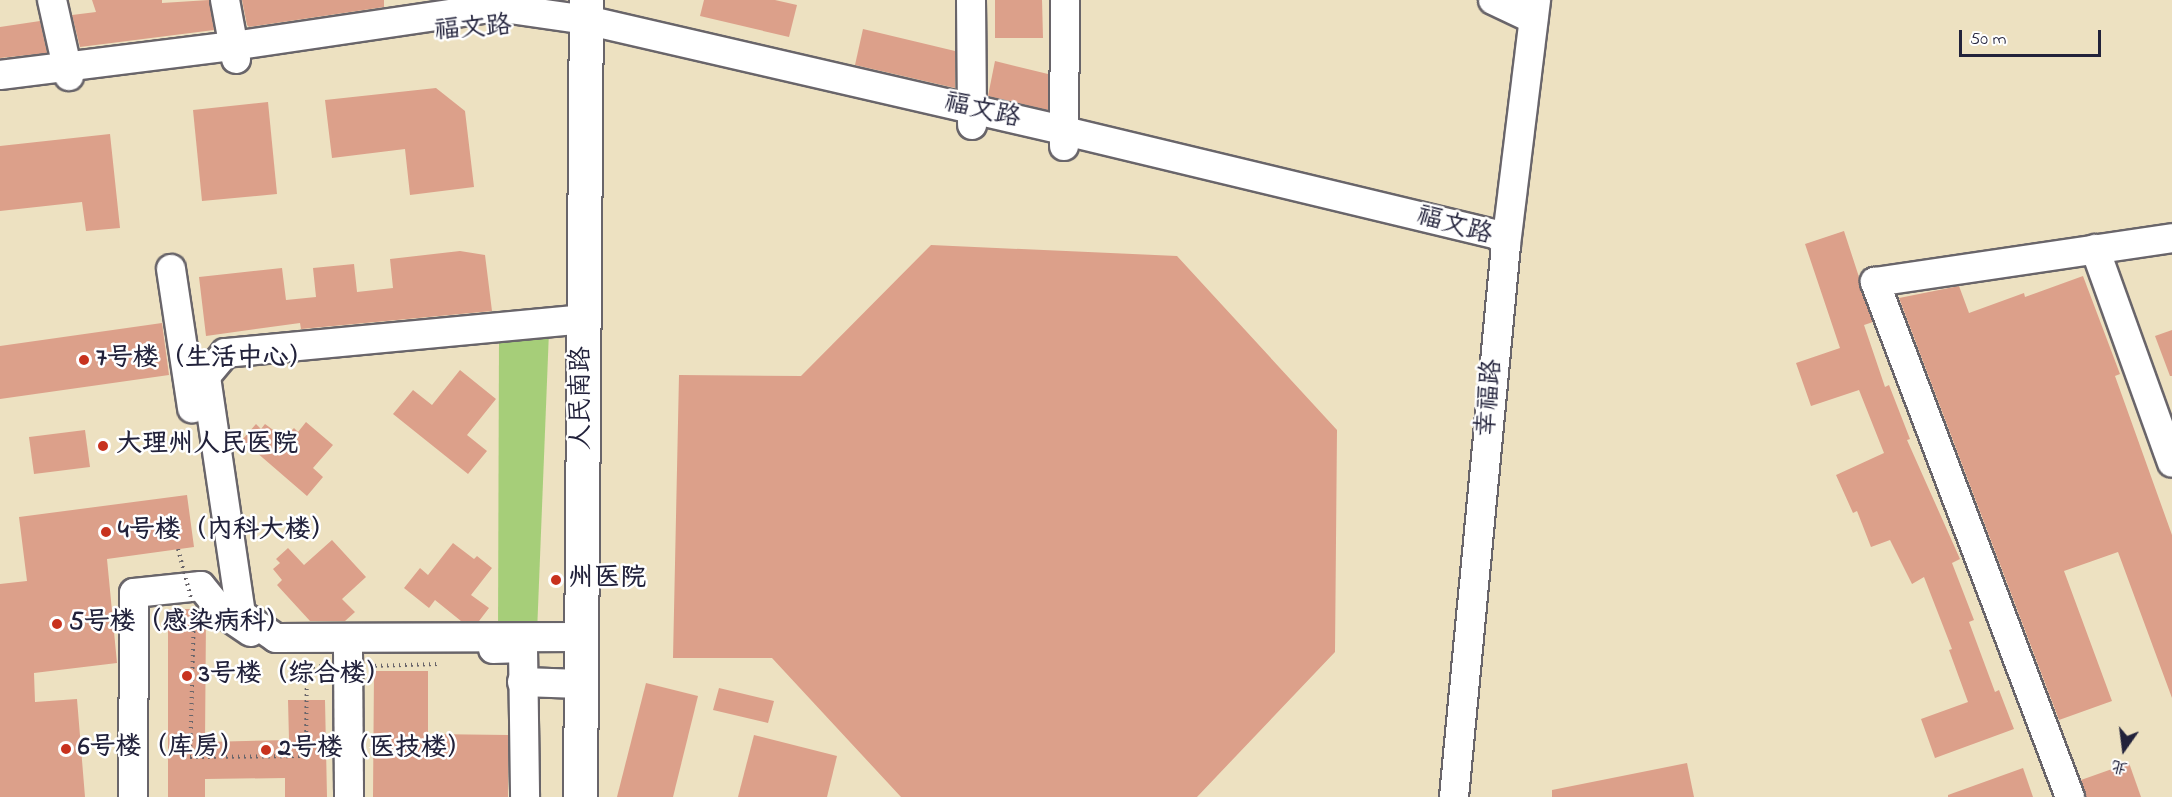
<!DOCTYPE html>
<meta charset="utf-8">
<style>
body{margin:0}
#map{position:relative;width:2172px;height:797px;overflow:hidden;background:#ede1c1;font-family:"Indie Flower","LXGW WenKai TC",sans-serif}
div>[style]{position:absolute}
.green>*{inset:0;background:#a6ce79}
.building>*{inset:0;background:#dca08a}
.path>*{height:4px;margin-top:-2px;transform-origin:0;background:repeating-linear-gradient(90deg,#69656a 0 1.5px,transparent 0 6px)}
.roads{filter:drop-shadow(2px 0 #69656a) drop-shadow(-2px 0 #69656a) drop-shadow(0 2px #69656a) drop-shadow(0 -2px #69656a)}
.minor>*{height:28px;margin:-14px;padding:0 14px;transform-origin:14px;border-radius:14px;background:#fff}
.major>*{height:33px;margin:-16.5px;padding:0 16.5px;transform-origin:16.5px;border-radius:16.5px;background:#fff}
.path-bridge>*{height:4px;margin-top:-2px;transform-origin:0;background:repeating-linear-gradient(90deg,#69656a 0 1.5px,transparent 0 6px)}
.dots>*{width:16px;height:16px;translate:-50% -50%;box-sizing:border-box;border:3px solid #fff;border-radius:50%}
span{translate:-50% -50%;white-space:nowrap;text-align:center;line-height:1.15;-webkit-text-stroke:5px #fff;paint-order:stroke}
.street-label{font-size:26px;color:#22223b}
.poi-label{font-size:26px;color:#22223b;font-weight:700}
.left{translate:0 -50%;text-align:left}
.north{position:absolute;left:2094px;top:719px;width:60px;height:60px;-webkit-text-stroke:4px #fff;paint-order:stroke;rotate:194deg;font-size:16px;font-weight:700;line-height:24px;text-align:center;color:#22223b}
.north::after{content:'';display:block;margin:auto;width:21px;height:27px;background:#22223b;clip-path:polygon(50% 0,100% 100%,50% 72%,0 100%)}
.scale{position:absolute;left:1959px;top:30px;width:142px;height:27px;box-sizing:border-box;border:3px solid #22223b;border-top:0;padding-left:8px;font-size:18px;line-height:21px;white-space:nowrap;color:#22223b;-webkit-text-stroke:4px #fff;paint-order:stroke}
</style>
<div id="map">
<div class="green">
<div style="clip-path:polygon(549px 331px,537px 633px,498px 634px,499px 338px)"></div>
</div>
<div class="building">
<div style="clip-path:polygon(92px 0,162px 0,162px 3px,209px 0,214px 30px,80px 47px,72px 15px,96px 12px)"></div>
<div style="clip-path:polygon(242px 0,384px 0,384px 7px,249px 27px,247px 25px)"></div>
<div style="clip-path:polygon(704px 0,775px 0,797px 5px,789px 37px,700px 16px)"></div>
<div style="clip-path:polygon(995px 0,1042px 0,1043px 38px,995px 38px)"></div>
<div style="clip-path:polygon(40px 21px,47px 53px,0 58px,0 27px)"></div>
<div style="clip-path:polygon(863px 29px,955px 51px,955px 88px,855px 65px)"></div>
<div style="clip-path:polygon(995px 61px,1048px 74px,1048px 110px,988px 96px)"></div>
<div style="clip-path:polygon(436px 88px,465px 111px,474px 187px,410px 195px,405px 149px,332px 158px,325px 100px)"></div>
<div style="clip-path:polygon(268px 102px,277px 194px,202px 201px,193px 110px)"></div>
<div style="clip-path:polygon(110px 134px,120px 228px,86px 231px,82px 202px,0 211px,0 146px)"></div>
<div style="clip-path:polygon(1844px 231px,1859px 277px,1860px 288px,1873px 322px,1864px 325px,1885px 387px,1889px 385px,1910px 439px,1907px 440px,1960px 559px,1952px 563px,1974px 620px,1969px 622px,1995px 692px,1999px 690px,2014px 729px,1935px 758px,1921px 719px,1968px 702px,1949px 650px,1952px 649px,1924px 577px,1912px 584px,1890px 540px,1871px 547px,1857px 511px,1853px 513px,1836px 475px,1884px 453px,1859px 390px,1811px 406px,1796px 363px,1840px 348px,1805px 244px)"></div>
<div style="clip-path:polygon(931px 245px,1177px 256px,1337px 430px,1335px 652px,1197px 797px,901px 797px,772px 658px,673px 658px,679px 375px,801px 376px)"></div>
<div style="clip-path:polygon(460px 251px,485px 255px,492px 311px,301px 329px,300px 323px,206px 336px,199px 277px,282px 268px,286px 300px,316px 297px,313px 268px,354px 264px,357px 292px,393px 288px,390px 259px)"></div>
<div style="clip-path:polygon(2083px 276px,2120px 374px,2115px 376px,2172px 535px,2172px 698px,2118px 552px,2064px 571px,2112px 701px,2059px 720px,1899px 298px,1959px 286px,1969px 313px,2024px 293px,2025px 297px)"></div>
<div style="clip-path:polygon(162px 323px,169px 375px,0 399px,0 346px)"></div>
<div style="clip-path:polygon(2172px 330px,2172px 376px,2170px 376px,2155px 336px)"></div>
<div style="clip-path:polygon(460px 370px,496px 399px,467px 435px,487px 451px,468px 474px,393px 414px,413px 390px,432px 405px)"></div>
<div style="clip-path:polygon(306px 422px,333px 445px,313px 468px,323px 477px,307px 496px,242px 440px,256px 424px,261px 429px,265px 424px,280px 435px,284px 431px,288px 434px,294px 428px,298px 432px)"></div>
<div style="clip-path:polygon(85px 430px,90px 467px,34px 474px,29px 437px)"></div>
<div style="clip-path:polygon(187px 495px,194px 547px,107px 559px,117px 663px,34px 673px,35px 702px,77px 699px,85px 797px,0 797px,0 584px,27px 581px,19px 517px)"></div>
<div style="clip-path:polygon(332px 540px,366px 577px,342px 599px,355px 612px,345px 621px,310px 621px,277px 585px,282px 580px,273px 569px,280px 563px,276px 559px,288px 548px,304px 565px)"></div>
<div style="clip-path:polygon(453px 543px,474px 559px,477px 556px,492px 568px,471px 595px,489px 608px,479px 621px,461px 621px,435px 600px,429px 608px,404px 588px,420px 568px,428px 575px)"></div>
<div style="clip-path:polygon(168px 609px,199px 609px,206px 617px,205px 742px,289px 740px,288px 700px,325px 700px,327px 797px,285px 797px,285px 778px,205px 779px,205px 797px,168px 797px)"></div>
<div style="clip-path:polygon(374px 671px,428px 671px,428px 734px,508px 735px,508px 797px,373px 797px)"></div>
<div style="clip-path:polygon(646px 683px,698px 696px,673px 797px,617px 797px)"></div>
<div style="clip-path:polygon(719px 688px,774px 701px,768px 723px,713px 710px)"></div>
<div style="clip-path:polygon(754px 735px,837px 756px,827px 797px,738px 797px)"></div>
<div style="clip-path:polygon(1687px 763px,1694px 797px,1552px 797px,1552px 790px)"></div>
<div style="clip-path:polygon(2129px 763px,2141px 797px,2086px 797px,2081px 780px)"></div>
<div style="clip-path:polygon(2023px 768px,2033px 797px,1948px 797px,1948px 795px)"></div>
</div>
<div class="path">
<div style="left:194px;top:613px;width:144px;rotate:91.6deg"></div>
<div style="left:190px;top:757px;width:116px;rotate:-0.5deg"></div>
<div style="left:306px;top:756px;width:89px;rotate:-89.4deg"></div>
<div style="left:307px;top:667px;width:18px;rotate:-3deg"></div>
<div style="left:369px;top:666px;width:70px;rotate:-1.6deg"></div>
</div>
<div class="roads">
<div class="minor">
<div style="left:52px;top:0;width:78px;rotate:77.4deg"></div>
<div style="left:225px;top:0;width:60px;rotate:79.4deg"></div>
<div style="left:971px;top:0;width:125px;rotate:89.5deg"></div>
<div style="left:1493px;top:0;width:44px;rotate:25.4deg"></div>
<div style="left:0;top:75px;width:235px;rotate:-7.1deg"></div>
<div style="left:233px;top:46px;width:266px;rotate:-8.4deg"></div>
<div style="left:496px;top:7px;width:91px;rotate:8.2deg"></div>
<div style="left:586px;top:20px;width:492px;rotate:13deg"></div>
<div style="left:1065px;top:131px;width:445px;rotate:13.5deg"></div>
<div style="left:1498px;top:235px;width:13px;rotate:51deg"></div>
<div style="left:1064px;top:146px;width:146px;rotate:-89.6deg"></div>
<div style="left:2095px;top:249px;width:227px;rotate:70.2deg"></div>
<div style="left:171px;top:269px;width:141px;rotate:81.4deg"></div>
<div style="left:581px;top:637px;width:305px;rotate:179.8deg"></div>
<div style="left:276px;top:638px;width:42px;rotate:-145.6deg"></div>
<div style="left:241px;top:614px;width:241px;rotate:-98.4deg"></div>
<div style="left:206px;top:376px;width:30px;rotate:-50deg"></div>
<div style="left:225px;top:353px;width:361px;rotate:-5.4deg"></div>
<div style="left:493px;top:649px;width:30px;rotate:-2deg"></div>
<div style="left:523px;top:648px;width:149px;rotate:89.2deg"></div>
<div style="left:348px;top:650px;width:147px;rotate:89.6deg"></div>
<div style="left:522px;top:682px;width:59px;rotate:1.9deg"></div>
<div style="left:133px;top:797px;width:204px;rotate:-89.7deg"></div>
<div style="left:134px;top:593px;width:67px;rotate:-6deg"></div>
<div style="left:201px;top:586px;width:36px;rotate:51deg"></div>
<div style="left:224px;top:614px;width:32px;rotate:34deg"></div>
<div style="left:1454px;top:797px;width:554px;rotate:-84.62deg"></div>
<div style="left:1506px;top:245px;width:247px;rotate:-83deg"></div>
<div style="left:2070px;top:797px;width:551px;rotate:-110.74deg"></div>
<div style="left:1875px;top:282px;width:300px;rotate:-8.4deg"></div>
</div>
<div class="major">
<div style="left:580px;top:797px;width:797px;rotate:-89.57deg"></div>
</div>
</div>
<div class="path-bridge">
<div style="left:178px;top:549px;width:62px;rotate:75.1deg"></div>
</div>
<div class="dots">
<div style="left:84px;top:360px;background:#c8321e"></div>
<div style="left:103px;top:446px;background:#c8321e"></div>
<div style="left:106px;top:532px;background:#c8321e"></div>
<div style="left:556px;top:580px;background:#c8321e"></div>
<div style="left:57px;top:624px;background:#c8321e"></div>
<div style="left:187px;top:676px;background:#c8321e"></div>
<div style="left:66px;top:749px;background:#c8321e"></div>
<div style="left:266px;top:750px;background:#c8321e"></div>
</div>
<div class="street-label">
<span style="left:473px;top:30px;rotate:-4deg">福文路</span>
<span style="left:982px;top:112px;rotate:13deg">福文路</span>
<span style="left:1454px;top:227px;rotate:16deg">福文路</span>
<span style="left:583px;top:398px;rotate:-90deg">人民南路</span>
<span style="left:1491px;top:398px;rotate:-85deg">幸福路</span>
</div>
<div class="poi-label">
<span class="left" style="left:96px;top:360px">7号楼（生活中心）</span>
<span class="left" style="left:116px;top:446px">大理州人民医院</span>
<span class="left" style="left:118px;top:532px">4号楼（内科大楼）</span>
<span class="left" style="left:568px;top:580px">州医院</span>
<span class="left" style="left:69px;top:624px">5号楼（感染病科）</span>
<span class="left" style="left:199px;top:676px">3号楼（综合楼）</span>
<span class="left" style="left:78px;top:749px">6号楼（库房）</span>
<span class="left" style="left:278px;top:750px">2号楼（医技楼）</span>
</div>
<div class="north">北</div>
<div class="scale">50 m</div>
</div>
